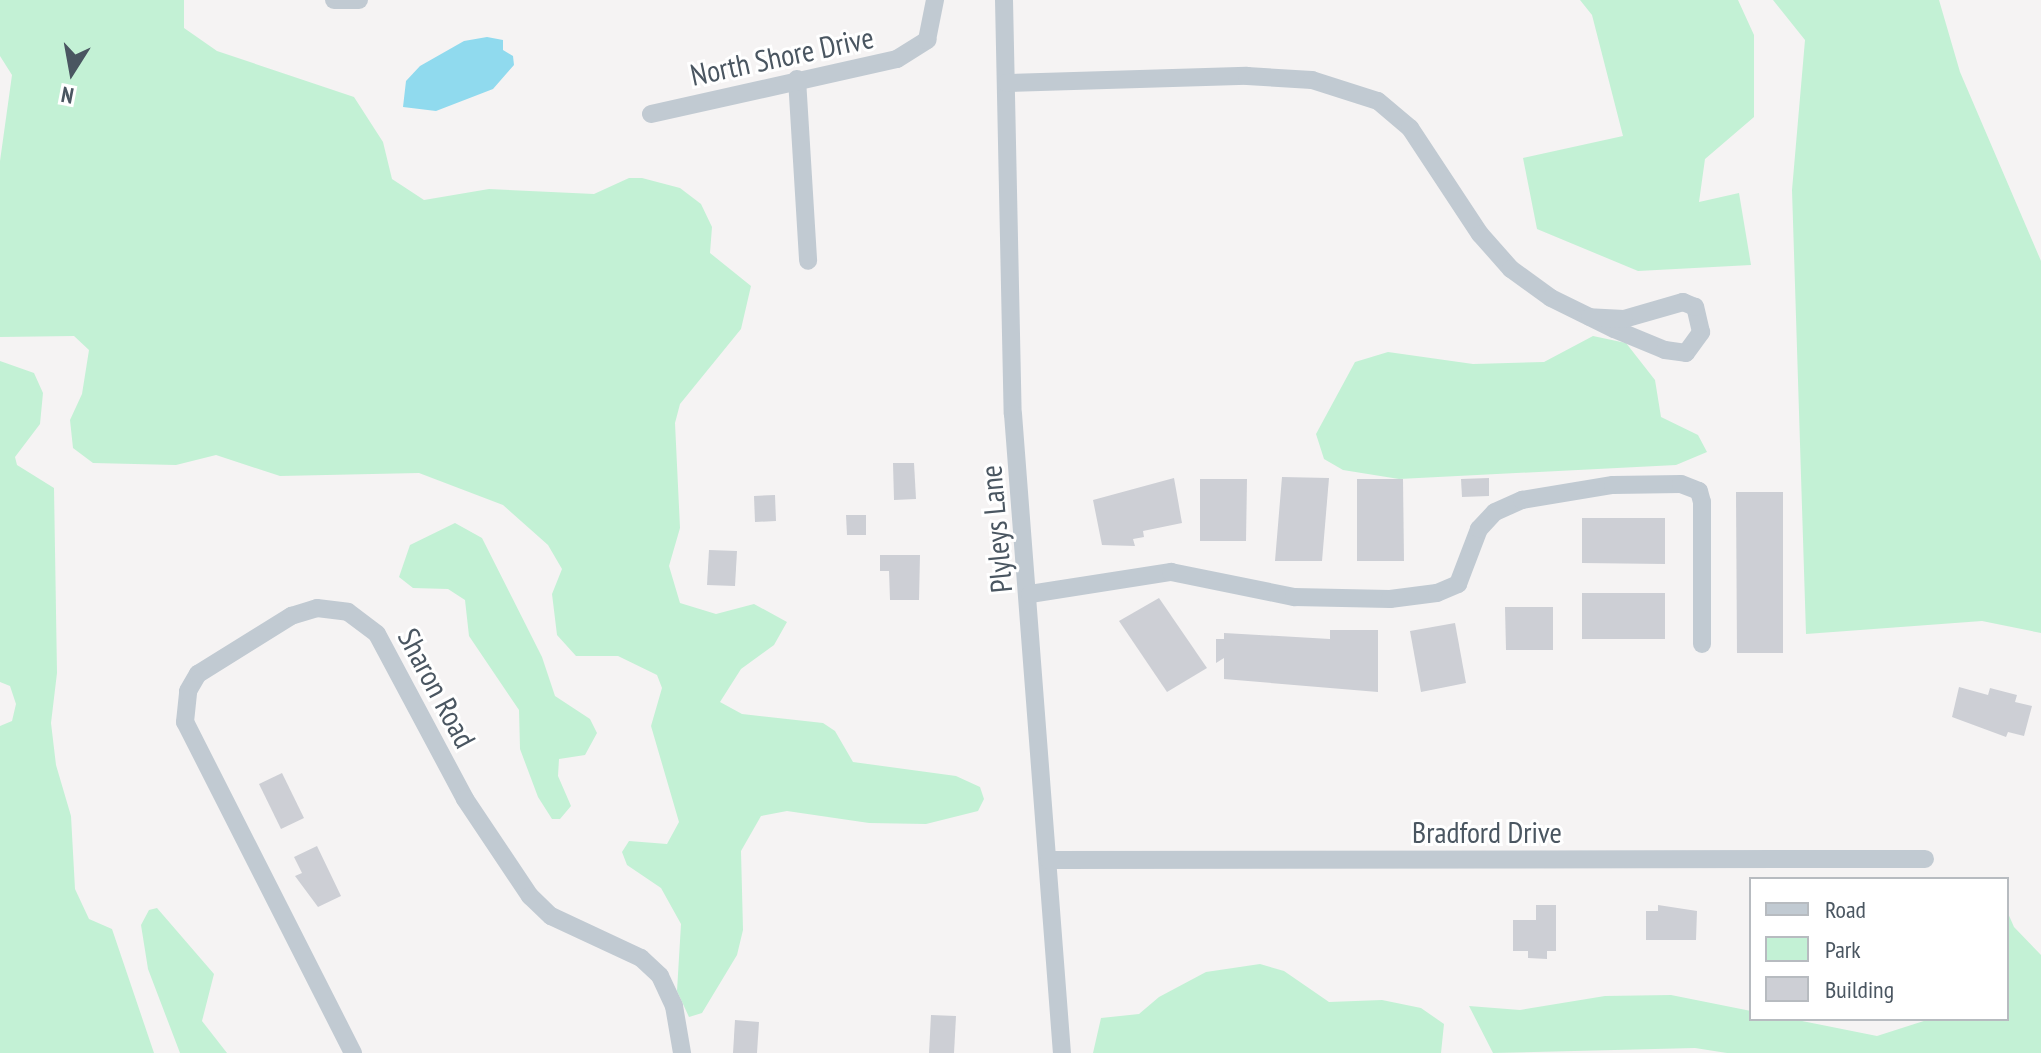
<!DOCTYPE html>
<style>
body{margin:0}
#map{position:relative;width:2041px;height:1053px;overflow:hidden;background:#f5f3f3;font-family:"PT Sans Narrow",sans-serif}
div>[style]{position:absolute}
.green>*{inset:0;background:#c3f1d5}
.water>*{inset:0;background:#90daee}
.building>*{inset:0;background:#cdcfd5}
.minor>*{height:18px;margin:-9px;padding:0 9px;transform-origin:9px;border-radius:9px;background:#c1cad2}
span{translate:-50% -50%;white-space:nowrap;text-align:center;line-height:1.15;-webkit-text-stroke:6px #fff;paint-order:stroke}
.street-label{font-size:30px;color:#4a5661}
.legend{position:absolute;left:1749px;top:877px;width:260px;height:144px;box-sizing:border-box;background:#fff;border:2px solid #b7bbc0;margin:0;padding:10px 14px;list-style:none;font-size:24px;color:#4a5661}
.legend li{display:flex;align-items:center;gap:16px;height:40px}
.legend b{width:40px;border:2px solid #b7bbc0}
.north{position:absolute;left:32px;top:32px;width:80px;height:80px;-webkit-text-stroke:6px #fff;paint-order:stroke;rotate:191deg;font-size:22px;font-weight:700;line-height:32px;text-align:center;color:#4a5661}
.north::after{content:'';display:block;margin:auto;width:28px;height:36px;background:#4a5661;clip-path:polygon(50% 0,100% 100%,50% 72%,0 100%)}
</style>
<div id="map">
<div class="green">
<div style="clip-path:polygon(0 0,184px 0,184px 28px,217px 51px,354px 97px,383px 142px,392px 179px,424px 200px,489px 189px,594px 194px,629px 178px,642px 178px,680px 188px,701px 204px,712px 227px,710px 253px,751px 286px,741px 329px,680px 404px,675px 423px,680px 528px,669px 566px,680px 603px,716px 614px,754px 604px,787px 622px,774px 645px,741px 669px,720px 702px,742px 714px,823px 723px,835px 731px,853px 762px,956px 776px,980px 787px,984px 799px,978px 811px,926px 824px,869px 823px,787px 811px,761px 816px,741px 851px,743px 930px,737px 955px,702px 1013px,689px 1017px,677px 991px,681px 924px,661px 888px,627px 865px,622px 852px,629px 841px,667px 844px,679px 822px,651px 726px,662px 688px,657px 675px,618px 656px,576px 656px,557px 635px,552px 594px,562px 569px,548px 545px,503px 505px,419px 473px,280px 476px,216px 455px,176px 465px,93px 463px,73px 448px,70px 420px,82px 394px,89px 350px,74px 336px,0 337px,0 161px,12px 75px,0 56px)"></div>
<div style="clip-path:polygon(1580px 0,1738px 0,1754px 35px,1754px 117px,1705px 159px,1699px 202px,1739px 193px,1751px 265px,1638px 271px,1537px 229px,1523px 158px,1623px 136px,1592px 15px)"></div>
<div style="clip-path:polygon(1773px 0,1939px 0,1960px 72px,2041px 261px,2041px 633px,1982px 621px,1806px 634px,1792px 190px,1805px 40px)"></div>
<div style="clip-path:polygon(1593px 336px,1626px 343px,1655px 380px,1661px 417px,1698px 435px,1707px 452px,1676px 465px,1399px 479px,1343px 470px,1324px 459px,1316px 434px,1355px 362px,1388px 352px,1473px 364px,1544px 362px)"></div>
<div style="clip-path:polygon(0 361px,34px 373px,43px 393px,40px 424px,15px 457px,17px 465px,54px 488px,57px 673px,51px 723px,56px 765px,71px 816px,75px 889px,89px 919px,112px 929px,154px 1053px,0 1053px,0 726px,12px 721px,16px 704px,10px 686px,0 682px)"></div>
<div style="clip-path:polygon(455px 523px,482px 538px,542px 657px,555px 696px,590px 719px,597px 733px,585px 755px,559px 759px,558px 776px,571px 806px,560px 819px,552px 819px,538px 797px,520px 749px,519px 710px,469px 636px,465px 600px,448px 589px,413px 588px,399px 577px,410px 545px)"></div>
<div style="clip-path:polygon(157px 908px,214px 974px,202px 1021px,227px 1053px,180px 1053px,148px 969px,141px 925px,149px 910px)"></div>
<div style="clip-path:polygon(2007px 911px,2014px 927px,2041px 955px,2041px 1053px,1727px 1053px,1695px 1048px,1493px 1053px,1469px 1006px,1520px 1010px,1605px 996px,1671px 995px,1751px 1011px,1751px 1019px,1792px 1019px,1877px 1036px,1930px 1019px,2007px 1019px)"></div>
<div style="clip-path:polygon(1260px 964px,1284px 971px,1329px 1002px,1382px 1000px,1421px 1008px,1444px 1024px,1441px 1053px,1093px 1053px,1101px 1018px,1139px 1014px,1159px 997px,1206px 972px)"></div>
</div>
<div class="water">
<div style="clip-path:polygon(487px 37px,503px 40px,503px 50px,513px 56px,514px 65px,493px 89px,436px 111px,403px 107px,406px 81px,420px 66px,464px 41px)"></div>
</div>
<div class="building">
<div style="clip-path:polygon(893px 463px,914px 463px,916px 499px,894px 500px)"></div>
<div style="clip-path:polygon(1282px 477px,1329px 478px,1322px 561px,1275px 561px)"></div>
<div style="clip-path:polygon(1174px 478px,1182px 523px,1143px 531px,1144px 537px,1133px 539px,1135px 546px,1102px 545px,1093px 500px)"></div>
<div style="clip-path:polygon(1489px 478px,1489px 496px,1462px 497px,1461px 479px)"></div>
<div style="clip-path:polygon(1200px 479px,1247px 479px,1246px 541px,1200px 541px)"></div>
<div style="clip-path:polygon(1357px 479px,1403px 479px,1404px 561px,1357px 561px)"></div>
<div style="clip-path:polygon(1736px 492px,1783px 492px,1783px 653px,1737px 653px)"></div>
<div style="clip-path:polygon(775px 495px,776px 521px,755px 522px,754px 496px)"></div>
<div style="clip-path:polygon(846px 515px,866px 515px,866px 535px,847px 535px)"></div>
<div style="clip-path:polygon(1582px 518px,1665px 518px,1665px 564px,1582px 563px)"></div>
<div style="clip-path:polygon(709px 550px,737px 551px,735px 586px,707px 585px)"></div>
<div style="clip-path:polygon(880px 555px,920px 555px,919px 600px,890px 600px,889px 571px,880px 571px)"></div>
<div style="clip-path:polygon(1582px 593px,1665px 593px,1665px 639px,1582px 639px)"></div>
<div style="clip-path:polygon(1159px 598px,1207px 668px,1167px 692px,1119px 621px)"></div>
<div style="clip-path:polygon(1505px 607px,1553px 607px,1553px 650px,1506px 650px)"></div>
<div style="clip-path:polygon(1455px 623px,1466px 683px,1421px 692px,1410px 631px)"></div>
<div style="clip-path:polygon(1330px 630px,1378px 630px,1378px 692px,1224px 679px,1224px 658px,1216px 663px,1216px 639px,1224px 639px,1224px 633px,1330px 639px)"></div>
<div style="clip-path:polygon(1959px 687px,1988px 695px,1990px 688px,2017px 695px,2015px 702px,2032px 706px,2024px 736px,2008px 732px,2006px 737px,1952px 717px)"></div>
<div style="clip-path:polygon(282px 773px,304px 818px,281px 829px,259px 784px)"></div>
<div style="clip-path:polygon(317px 846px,341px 896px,318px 907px,295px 876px,302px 873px,294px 857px)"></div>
<div style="clip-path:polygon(1536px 905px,1556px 905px,1556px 951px,1547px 951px,1547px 959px,1528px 958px,1528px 951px,1513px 951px,1513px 920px,1536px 920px)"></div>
<div style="clip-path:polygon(1658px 905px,1697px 911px,1696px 940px,1646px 940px,1646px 911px,1658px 911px)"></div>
<div style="clip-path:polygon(931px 1015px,956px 1016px,954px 1053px,929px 1053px)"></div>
<div style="clip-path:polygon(735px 1020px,759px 1022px,757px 1053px,733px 1053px)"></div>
</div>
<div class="minor">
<div style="left:334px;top:0;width:25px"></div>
<div style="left:1004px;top:0;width:414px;rotate:88.8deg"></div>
<div style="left:1013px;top:414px;width:641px;rotate:85.62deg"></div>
<div style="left:797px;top:79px;width:182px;rotate:86.5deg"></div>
<div style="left:1006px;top:83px;width:241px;rotate:-1.7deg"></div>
<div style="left:1247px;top:76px;width:65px;rotate:3.5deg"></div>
<div style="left:1312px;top:80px;width:69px;rotate:17.7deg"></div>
<div style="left:1378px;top:101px;width:42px;rotate:40.2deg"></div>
<div style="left:1410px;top:128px;width:127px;rotate:56.6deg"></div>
<div style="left:1480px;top:234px;width:47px;rotate:48.5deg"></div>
<div style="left:1511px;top:269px;width:49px;rotate:35.9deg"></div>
<div style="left:1551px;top:298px;width:70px;rotate:26.2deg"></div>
<div style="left:1614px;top:329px;width:55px;rotate:22.4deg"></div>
<div style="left:1665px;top:350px;width:21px;rotate:8deg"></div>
<div style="left:1686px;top:353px;width:26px;rotate:-54deg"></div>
<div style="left:1701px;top:332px;width:26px;rotate:-103deg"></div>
<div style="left:1695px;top:307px;width:13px;rotate:-157deg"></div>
<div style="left:1683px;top:302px;width:61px;rotate:163.9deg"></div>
<div style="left:1624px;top:319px;width:34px;rotate:-177deg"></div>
<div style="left:651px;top:114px;width:252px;rotate:-12.6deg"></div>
<div style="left:897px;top:59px;width:36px;rotate:-32deg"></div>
<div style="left:927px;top:40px;width:41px;rotate:-78.7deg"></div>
<div style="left:1030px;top:594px;width:143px;rotate:-8.9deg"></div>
<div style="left:1171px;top:572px;width:126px;rotate:11.5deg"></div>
<div style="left:1294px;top:597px;width:96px;rotate:1.2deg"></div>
<div style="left:1390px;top:599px;width:47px;rotate:-7.3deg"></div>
<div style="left:1437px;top:593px;width:23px;rotate:-23deg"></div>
<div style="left:1458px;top:584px;width:59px;rotate:-69.1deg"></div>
<div style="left:1479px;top:529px;width:23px;rotate:-47deg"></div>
<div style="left:1495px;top:512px;width:30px;rotate:-24deg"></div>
<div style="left:1522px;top:500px;width:92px;rotate:-9.4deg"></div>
<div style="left:1613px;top:485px;width:68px;rotate:-0.8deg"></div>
<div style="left:1681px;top:484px;width:19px;rotate:21deg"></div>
<div style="left:1699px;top:491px;width:11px;rotate:75deg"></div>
<div style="left:1702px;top:502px;width:142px;rotate:90deg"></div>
<div style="left:1049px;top:860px;width:876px;rotate:-0.07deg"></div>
<div style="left:353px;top:1053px;width:371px;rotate:-116.9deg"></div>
<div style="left:185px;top:722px;width:31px;rotate:-84deg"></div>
<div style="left:188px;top:691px;width:20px;rotate:-60deg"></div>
<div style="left:198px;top:674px;width:110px;rotate:-31.9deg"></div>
<div style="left:291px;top:616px;width:27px;rotate:-17deg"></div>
<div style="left:317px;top:608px;width:31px;rotate:7deg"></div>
<div style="left:348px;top:612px;width:36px;rotate:37deg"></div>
<div style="left:377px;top:634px;width:187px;rotate:61.9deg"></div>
<div style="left:465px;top:799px;width:117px;rotate:56.2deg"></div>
<div style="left:530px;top:896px;width:29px;rotate:44deg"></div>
<div style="left:551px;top:916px;width:99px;rotate:25deg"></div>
<div style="left:641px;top:958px;width:26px;rotate:43deg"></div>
<div style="left:660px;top:976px;width:33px;rotate:65deg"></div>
<div style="left:674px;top:1006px;width:48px;rotate:80.3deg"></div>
</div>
<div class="street-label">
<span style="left:782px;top:56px;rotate:-12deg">North Shore Drive</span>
<span style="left:996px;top:529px;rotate:-95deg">Plyleys Lane</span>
<span style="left:437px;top:688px;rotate:62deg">Sharon Road</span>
<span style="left:1487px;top:832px">Bradford Drive</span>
</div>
<ul class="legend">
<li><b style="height:10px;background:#c1cad2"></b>Road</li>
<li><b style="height:22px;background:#c3f1d5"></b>Park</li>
<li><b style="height:22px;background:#cdcfd5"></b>Building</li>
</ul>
<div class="north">N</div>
</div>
